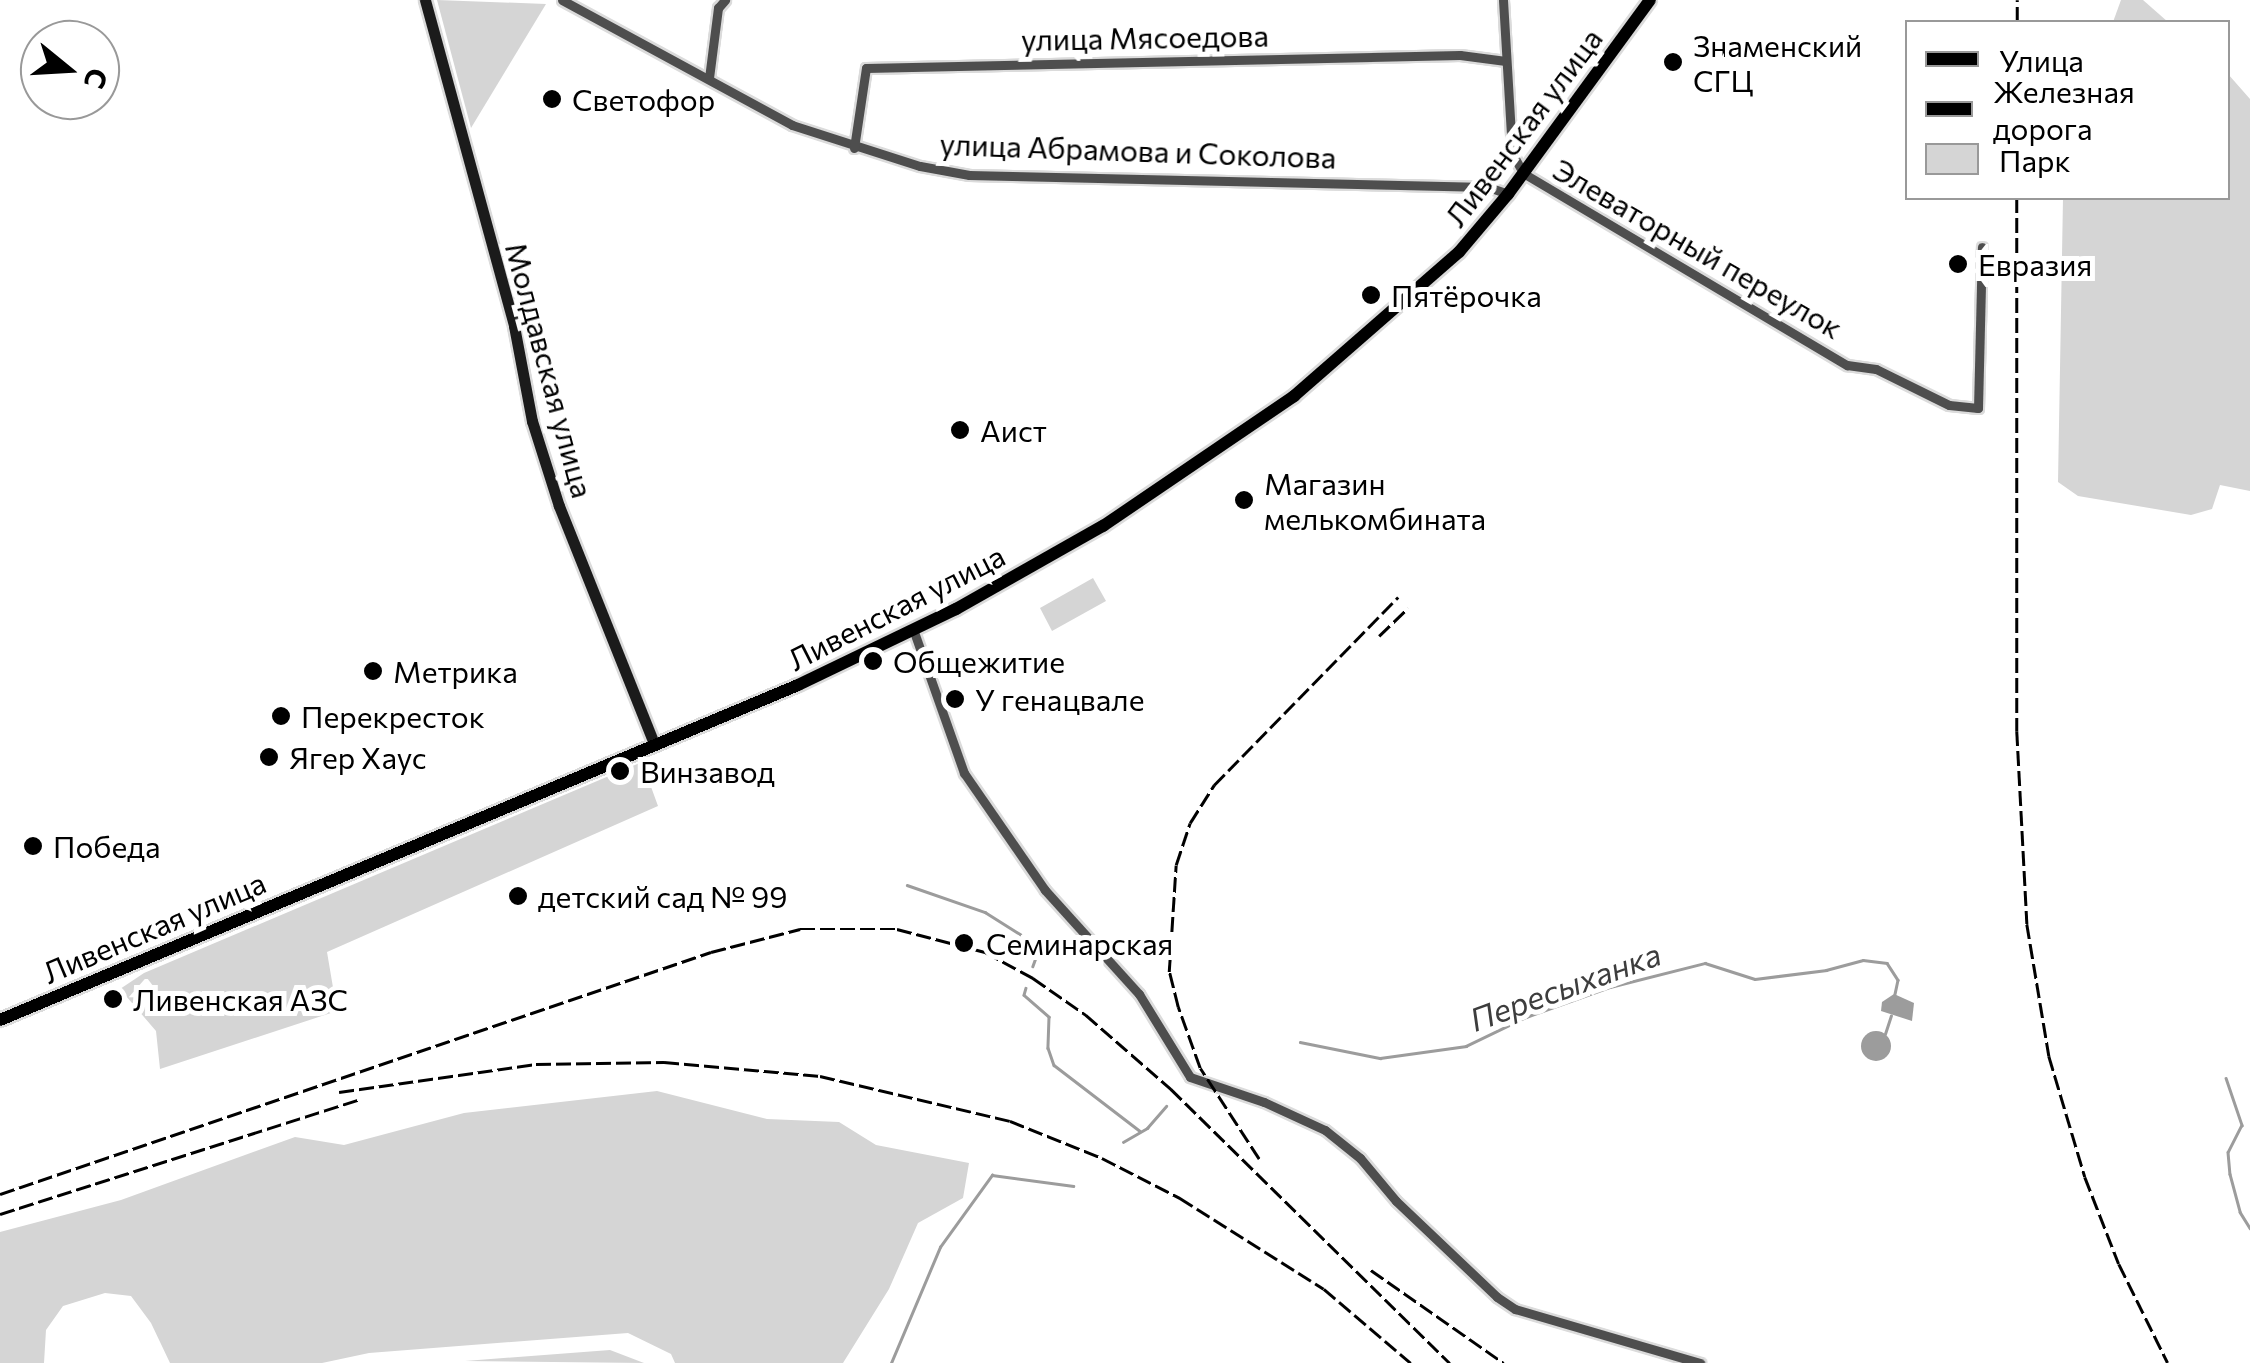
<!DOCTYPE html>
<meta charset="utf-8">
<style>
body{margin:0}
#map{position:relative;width:2250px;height:1363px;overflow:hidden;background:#fff;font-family:Commissioner,sans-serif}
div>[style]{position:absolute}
.green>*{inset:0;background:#d5d5d5}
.water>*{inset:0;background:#9c9c9c}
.round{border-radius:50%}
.stream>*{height:2.5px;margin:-1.25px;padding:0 1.25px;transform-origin:1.25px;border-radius:1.25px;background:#9c9c9c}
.roads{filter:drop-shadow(2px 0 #dbdbdb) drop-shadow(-2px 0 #dbdbdb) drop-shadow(0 2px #dbdbdb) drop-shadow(0 -2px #dbdbdb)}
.street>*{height:9px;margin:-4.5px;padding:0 4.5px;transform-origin:4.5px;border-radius:4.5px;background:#4e4e4e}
.secondary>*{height:11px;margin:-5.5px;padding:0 5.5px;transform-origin:5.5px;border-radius:5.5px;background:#1b1b1b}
.primary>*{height:12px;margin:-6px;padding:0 6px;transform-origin:6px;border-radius:6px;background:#000}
.rail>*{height:2.5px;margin-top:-1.25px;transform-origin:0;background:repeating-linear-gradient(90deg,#000 0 15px,transparent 0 20px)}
.dots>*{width:28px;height:28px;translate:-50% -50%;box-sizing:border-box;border:5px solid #fff;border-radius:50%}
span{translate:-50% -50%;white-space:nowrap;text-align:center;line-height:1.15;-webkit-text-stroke:10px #fff;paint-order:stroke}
.street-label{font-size:30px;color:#000}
.poi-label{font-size:30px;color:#000}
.left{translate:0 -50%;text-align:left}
.water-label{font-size:32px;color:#3d3d3d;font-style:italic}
.legend{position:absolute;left:1905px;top:20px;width:325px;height:180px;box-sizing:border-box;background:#fff;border:2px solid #999;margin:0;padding:12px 18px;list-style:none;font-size:30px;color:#000}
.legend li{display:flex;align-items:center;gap:20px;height:50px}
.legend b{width:50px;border:2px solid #999}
.north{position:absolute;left:20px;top:20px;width:100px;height:100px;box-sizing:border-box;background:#fff;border:2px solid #999;border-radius:50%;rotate:108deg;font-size:28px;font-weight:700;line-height:40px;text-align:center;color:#000}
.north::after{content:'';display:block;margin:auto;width:35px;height:45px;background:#000;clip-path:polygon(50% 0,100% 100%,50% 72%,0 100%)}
</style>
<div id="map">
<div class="green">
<div style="clip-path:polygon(437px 0,546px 4px,471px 128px)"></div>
<div style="clip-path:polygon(2121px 0,2143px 0,2168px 22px,2113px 22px)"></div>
<div style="clip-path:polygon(2228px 74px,2250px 99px,2250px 491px,2220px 485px,2212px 509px,2191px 515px,2078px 496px,2058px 482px,2063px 198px,2228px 198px)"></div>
<div style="clip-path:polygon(1093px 578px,1106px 601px,1052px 631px,1040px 608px)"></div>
<div style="clip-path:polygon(642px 762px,658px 806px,327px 952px,337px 1011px,160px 1069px,156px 1031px,120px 989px,144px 973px)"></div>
<div style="clip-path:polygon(657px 1091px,767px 1119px,839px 1122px,876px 1145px,969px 1163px,963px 1198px,918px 1223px,889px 1289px,843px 1363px,675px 1363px,671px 1354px,628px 1333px,369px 1353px,322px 1363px,170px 1363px,151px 1323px,131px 1296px,105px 1293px,63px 1306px,46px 1330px,44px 1363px,0 1363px,0 1232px,121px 1200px,295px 1137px,344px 1145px,464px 1113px)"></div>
<div style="clip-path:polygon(610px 1350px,644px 1363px,465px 1361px)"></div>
</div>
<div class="water">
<div style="clip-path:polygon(1894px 994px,1914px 1003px,1912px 1021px,1881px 1011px,1882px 1002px)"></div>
<div class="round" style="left:1861px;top:1031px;width:30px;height:30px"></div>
</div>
<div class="stream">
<div style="left:907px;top:885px;width:83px;rotate:19.1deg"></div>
<div style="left:985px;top:912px;width:41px;rotate:32.2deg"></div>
<div style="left:1020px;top:934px;width:27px;rotate:51deg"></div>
<div style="left:1037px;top:955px;width:12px;rotate:110deg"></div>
<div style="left:1026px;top:988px;width:7px;rotate:106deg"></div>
<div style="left:1024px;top:995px;width:33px;rotate:41deg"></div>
<div style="left:1049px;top:1017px;width:31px;rotate:92deg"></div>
<div style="left:1048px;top:1048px;width:18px;rotate:71deg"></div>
<div style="left:1054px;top:1065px;width:108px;rotate:37.5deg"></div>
<div style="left:1885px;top:1034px;width:19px;rotate:-72deg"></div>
<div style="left:1300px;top:1042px;width:82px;rotate:11.3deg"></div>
<div style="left:1380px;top:1058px;width:87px;rotate:-7.9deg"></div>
<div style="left:1466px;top:1046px;width:67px;rotate:-25.8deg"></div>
<div style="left:1526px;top:1017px;width:89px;rotate:-19.7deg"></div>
<div style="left:1610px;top:987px;width:98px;rotate:-14.2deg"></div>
<div style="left:1705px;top:963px;width:52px;rotate:17.7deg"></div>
<div style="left:1755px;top:979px;width:72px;rotate:-7.2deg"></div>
<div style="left:1826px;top:970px;width:38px;rotate:-15deg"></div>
<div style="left:1863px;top:960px;width:24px;rotate:7deg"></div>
<div style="left:1887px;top:963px;width:20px;rotate:57deg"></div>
<div style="left:1898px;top:980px;width:14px;rotate:102deg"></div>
<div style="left:2226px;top:1078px;width:50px;rotate:71.2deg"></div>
<div style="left:2242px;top:1125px;width:30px;rotate:117deg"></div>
<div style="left:2228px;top:1152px;width:22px;rotate:85deg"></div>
<div style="left:2230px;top:1174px;width:39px;rotate:75deg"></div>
<div style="left:2240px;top:1212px;width:19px;rotate:58deg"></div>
<div style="left:1123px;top:1142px;width:28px;rotate:-30deg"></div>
<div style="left:1147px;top:1128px;width:29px;rotate:-49deg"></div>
<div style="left:891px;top:1363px;width:126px;rotate:-67.1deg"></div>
<div style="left:940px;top:1247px;width:89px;rotate:-54.2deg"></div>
<div style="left:992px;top:1175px;width:82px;rotate:7.7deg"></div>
</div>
<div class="roads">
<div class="street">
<div style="left:562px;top:0;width:262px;rotate:28.5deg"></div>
<div style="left:792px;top:125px;width:134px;rotate:17.8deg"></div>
<div style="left:920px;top:166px;width:50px;rotate:10.4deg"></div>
<div style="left:969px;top:175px;width:519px;rotate:1.32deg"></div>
<div style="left:1488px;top:187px;width:21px;rotate:19deg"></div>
<div style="left:1503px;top:0;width:153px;rotate:86.6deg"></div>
<div style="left:1512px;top:153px;width:23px;rotate:61deg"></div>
<div style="left:1523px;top:173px;width:377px;rotate:30.7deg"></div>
<div style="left:1847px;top:365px;width:29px;rotate:8deg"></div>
<div style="left:1876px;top:369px;width:81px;rotate:26.3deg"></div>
<div style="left:1949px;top:405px;width:29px;rotate:6deg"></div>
<div style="left:1978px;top:408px;width:161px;rotate:-88.6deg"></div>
<div style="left:709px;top:78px;width:71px;rotate:-82.7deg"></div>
<div style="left:718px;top:8px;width:11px;rotate:-49deg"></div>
<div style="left:854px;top:148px;width:81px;rotate:-81.5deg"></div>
<div style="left:866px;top:68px;width:594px;rotate:-1.25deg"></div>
<div style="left:1460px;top:55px;width:46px;rotate:7.4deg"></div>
<div style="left:913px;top:629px;width:153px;rotate:70.5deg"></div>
<div style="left:964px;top:773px;width:142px;rotate:55.3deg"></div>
<div style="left:1045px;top:890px;width:140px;rotate:47.9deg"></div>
<div style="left:1139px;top:994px;width:97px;rotate:58.4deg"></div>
<div style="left:1190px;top:1077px;width:78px;rotate:18.7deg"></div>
<div style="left:1264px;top:1102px;width:67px;rotate:24.7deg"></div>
<div style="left:1325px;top:1130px;width:45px;rotate:38.7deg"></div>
<div style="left:1360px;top:1158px;width:56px;rotate:50.1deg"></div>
<div style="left:1396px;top:1201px;width:139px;rotate:43.5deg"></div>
<div style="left:1497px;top:1297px;width:22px;rotate:34deg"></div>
<div style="left:1515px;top:1309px;width:193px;rotate:16.3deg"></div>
</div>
<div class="secondary">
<div style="left:425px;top:0;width:338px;rotate:74.7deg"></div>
<div style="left:514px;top:326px;width:97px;rotate:79.3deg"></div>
<div style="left:532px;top:421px;width:89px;rotate:72.4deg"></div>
<div style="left:559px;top:506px;width:255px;rotate:68.2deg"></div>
</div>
<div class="primary">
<div style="left:0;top:1020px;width:865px;rotate:-22.77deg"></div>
<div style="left:798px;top:685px;width:175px;rotate:-25.7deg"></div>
<div style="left:956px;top:609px;width:169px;rotate:-29.5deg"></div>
<div style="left:1103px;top:526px;width:231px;rotate:-34.2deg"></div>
<div style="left:1294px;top:396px;width:219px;rotate:-41.1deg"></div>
<div style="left:1459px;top:252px;width:76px;rotate:-49.8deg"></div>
<div style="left:1508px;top:194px;width:240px;rotate:-53.8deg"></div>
</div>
</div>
<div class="rail">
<div style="left:2017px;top:22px;width:22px;rotate:-90deg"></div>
<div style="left:2017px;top:198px;width:533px;rotate:90deg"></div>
<div style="left:2017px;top:731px;width:193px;rotate:87deg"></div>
<div style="left:2027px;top:924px;width:134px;rotate:80.5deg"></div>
<div style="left:2049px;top:1056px;width:126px;rotate:73.4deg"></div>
<div style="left:2085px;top:1177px;width:93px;rotate:68.7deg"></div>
<div style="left:2119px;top:1264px;width:110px;rotate:63.7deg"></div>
<div style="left:1379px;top:636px;width:40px;rotate:-44deg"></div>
<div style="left:339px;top:1092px;width:199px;rotate:-8.1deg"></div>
<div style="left:536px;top:1064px;width:128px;rotate:-0.9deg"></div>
<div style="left:664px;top:1062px;width:157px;rotate:5.1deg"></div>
<div style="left:820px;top:1076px;width:195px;rotate:13.3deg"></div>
<div style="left:1010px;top:1121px;width:99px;rotate:21.9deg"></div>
<div style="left:1102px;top:1158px;width:88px;rotate:27.1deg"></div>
<div style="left:1180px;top:1198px;width:170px;rotate:32.3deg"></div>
<div style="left:1324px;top:1289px;width:114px;rotate:40.4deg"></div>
<div style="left:1259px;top:1159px;width:108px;rotate:-123deg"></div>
<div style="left:1200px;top:1068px;width:65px;rotate:-109.8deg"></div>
<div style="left:1178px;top:1007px;width:36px;rotate:-104deg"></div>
<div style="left:1169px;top:972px;width:107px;rotate:-86.3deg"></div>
<div style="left:1176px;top:865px;width:44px;rotate:-71.6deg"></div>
<div style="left:1190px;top:823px;width:45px;rotate:-57.7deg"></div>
<div style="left:1214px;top:785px;width:263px;rotate:-45.6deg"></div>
<div style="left:0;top:1194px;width:751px;rotate:-18.8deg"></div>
<div style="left:711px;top:952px;width:92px;rotate:-14.5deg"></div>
<div style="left:800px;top:929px;width:97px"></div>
<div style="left:897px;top:929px;width:91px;rotate:14.6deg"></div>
<div style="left:985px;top:952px;width:55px;rotate:28.4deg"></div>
<div style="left:1033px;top:978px;width:65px;rotate:34.9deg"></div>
<div style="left:1086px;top:1015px;width:113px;rotate:41deg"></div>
<div style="left:1171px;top:1089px;width:391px;rotate:44.5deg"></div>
<div style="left:0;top:1214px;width:378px;rotate:-17.7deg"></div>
<div style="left:1371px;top:1270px;width:162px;rotate:35deg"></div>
</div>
<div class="dots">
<div style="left:1673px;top:62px;background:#000"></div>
<div style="left:552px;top:99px;background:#000"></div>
<div style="left:1958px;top:264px;background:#000"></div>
<div style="left:1371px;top:295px;background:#000"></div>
<div style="left:960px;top:430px;background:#000"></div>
<div style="left:1244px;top:500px;background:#000"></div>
<div style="left:873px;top:661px;background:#000"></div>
<div style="left:373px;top:671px;background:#000"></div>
<div style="left:955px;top:699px;background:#000"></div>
<div style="left:281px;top:716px;background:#000"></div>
<div style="left:269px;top:757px;background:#000"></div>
<div style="left:620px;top:771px;background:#000"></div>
<div style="left:33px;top:846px;background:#000"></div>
<div style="left:518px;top:896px;background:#000"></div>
<div style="left:964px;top:943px;background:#000"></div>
<div style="left:113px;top:999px;background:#000"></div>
</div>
<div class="street-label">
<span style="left:1145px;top:37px;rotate:-1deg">улица Мясоедова</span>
<span style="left:1523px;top:127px;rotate:-53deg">Ливенская улица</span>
<span style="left:1138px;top:150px;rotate:2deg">улица Абрамова и Соколова</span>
<span style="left:1698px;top:248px;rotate:30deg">Элеваторный переулок</span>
<span style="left:550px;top:370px;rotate:75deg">Молдавская улица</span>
<span style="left:896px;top:607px;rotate:-27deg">Ливенская улица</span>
<span style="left:154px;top:927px;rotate:-23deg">Ливенская улица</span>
</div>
<div class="poi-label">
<span class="left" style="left:1693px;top:62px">Знаменский<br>СГЦ</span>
<span class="left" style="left:572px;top:99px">Светофор</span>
<span class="left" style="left:1978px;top:264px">Евразия</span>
<span class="left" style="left:1391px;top:295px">Пятёрочка</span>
<span class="left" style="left:980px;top:430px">Аист</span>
<span class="left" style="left:1264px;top:500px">Магазин<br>мелькомбината</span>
<span class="left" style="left:893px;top:661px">Общежитие</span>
<span class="left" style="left:393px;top:671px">Метрика</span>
<span class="left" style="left:975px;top:699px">У генацвале</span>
<span class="left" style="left:301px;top:716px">Перекресток</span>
<span class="left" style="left:289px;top:757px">Ягер Хаус</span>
<span class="left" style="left:640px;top:771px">Винзавод</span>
<span class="left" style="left:53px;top:846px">Победа</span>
<span class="left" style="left:538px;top:896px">детский сад № 99</span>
<span class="left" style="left:986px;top:943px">Семинарская</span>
<span class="left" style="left:133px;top:999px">Ливенская АЗС</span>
</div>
<div class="water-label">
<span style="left:1565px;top:986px;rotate:-20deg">Пересыханка</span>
</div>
<ul class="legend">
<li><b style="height:12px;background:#000"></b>Улица</li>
<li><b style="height:12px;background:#000"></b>Железная дорога</li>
<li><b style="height:28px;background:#d5d5d5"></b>Парк</li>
</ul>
<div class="north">С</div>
</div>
